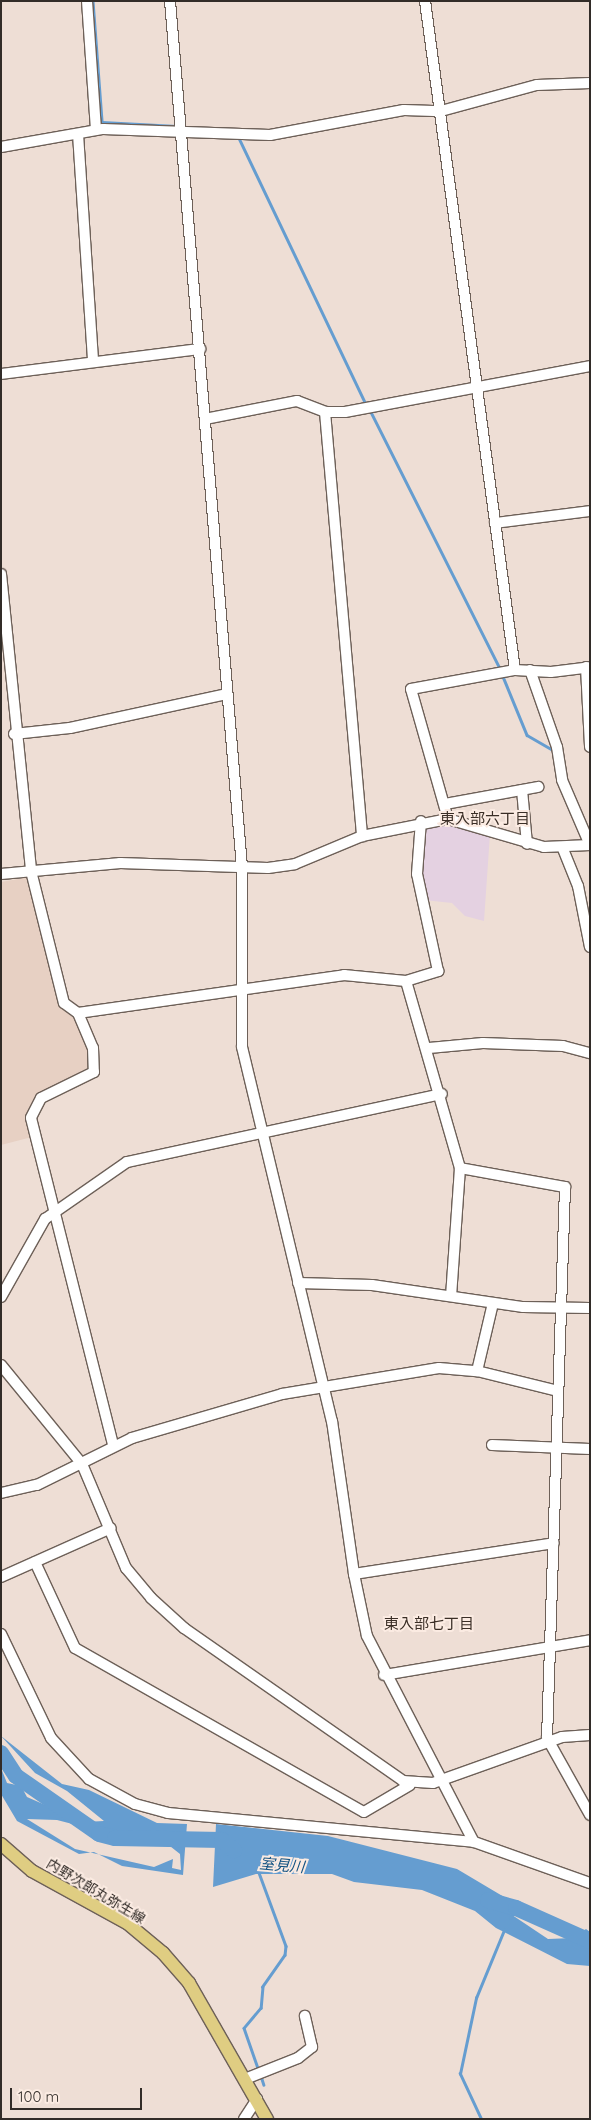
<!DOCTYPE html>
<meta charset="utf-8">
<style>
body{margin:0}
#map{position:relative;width:591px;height:2120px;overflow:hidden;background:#eeded5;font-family:Quicksand,"Noto Sans JP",sans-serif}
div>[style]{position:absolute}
.built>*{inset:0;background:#e7d0c3}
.medical>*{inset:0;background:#e4d1e1}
.water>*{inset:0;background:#659dd0}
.stream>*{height:2.5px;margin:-1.25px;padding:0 1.25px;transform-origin:1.25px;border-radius:1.25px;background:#659dd0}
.river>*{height:16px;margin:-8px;padding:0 8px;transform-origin:8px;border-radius:8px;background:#659dd0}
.roads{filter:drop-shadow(1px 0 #6d6058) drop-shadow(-1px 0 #6d6058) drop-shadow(0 1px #6d6058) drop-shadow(0 -1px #6d6058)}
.minor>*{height:10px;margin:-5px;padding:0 5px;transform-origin:5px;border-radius:5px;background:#fff}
.major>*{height:12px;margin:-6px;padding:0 6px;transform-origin:6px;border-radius:6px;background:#dfcd82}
span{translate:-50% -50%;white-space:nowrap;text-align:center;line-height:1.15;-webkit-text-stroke:4px #fbebe2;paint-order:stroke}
.street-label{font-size:14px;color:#322c28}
.neighbourhood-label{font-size:15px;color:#3a2e26}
.water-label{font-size:15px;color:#125282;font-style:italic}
.frame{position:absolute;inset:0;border:2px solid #322c28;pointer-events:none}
.scale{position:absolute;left:10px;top:2088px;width:132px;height:22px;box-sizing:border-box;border:2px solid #322c28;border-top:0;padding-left:6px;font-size:15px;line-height:18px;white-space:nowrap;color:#322c28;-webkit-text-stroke:4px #fbebe2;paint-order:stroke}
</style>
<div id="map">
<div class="built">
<div style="clip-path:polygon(30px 877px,58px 1004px,80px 1023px,89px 1050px,90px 1069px,35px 1099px,27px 1119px,32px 1137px,1px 1145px,1px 882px)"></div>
</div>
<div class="medical">
<div style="clip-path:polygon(453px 824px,490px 834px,484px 921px,465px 916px,452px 903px,424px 900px,418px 873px,425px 825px)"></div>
</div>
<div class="water">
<div style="clip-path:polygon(evenodd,1px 1736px,62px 1784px,89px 1790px,157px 1823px,187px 1824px,183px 1875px,122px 1866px,94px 1852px,79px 1854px,17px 1821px,1px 1794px,1px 1768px,7px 1783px,21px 1786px,27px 1797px,84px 1822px,104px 1821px,67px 1791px,35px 1773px,1px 1736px,27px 1819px,57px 1820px,111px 1834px,156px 1835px,180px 1854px,181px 1870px,172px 1868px,173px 1859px,154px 1867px,75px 1849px,27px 1819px)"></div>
<div style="clip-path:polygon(216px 1824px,328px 1836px,457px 1869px,514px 1903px,503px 1909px,548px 1939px,573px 1938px,586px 1929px,590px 1932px,590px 1966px,567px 1964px,496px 1928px,475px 1911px,422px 1890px,354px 1882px,332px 1874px,256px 1874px,213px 1887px)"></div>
</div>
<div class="stream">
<div style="left:93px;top:1px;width:121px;rotate:85.7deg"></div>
<div style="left:102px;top:122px;width:74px;rotate:3.1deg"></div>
<div style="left:239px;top:138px;width:297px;rotate:64.5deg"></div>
<div style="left:370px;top:410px;width:290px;rotate:63.3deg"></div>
<div style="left:502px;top:674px;width:66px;rotate:67.7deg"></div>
<div style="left:527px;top:735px;width:30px;rotate:30deg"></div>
<div style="left:258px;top:1870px;width:81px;rotate:69.8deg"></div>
<div style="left:286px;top:1946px;width:9px;rotate:96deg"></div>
<div style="left:285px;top:1955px;width:39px;rotate:125deg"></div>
<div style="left:263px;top:1987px;width:21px;rotate:95deg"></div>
<div style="left:261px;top:2008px;width:26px;rotate:130deg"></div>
<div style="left:244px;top:2028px;width:46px;rotate:70.8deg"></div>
<div style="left:510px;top:1918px;width:12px;rotate:-59deg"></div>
<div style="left:261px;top:2076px;width:9px;rotate:72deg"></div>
<div style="left:481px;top:2119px;width:50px;rotate:-115deg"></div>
<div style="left:460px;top:2074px;width:78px;rotate:-78.1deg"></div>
<div style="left:476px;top:1998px;width:74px;rotate:-67.6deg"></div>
</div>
<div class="river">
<div style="left:1px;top:1753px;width:27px;rotate:57deg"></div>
<div style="left:16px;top:1776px;width:101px;rotate:34.9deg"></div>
<div style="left:99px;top:1834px;width:16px;rotate:14deg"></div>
<div style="left:115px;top:1838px;width:107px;rotate:1.1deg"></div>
<div style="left:222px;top:1840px;width:16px;rotate:40deg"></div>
<div style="left:488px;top:1900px;width:29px;rotate:16deg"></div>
<div style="left:516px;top:1908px;width:81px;rotate:24deg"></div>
</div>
<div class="roads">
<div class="minor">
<div style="left:87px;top:1px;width:129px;rotate:86deg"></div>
<div style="left:170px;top:1px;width:870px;rotate:85.25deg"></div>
<div style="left:242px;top:868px;width:179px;rotate:90deg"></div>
<div style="left:242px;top:1047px;width:385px;rotate:76.5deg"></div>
<div style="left:332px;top:1421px;width:155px;rotate:81.8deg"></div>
<div style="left:354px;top:1574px;width:63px;rotate:78.2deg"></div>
<div style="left:367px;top:1636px;width:232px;rotate:62.6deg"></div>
<div style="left:425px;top:1px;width:675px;rotate:82.34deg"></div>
<div style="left:78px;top:134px;width:228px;rotate:86.2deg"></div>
<div style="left:1px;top:147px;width:104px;rotate:-10deg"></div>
<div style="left:103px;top:129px;width:167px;rotate:2.1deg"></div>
<div style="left:270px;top:135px;width:136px;rotate:-10.6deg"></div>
<div style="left:404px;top:110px;width:37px;rotate:2deg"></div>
<div style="left:441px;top:111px;width:99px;rotate:-15.2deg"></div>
<div style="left:537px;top:85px;width:53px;rotate:-2.2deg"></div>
<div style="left:1px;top:374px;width:201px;rotate:-7.2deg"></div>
<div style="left:325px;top:412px;width:426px;rotate:85deg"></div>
<div style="left:205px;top:419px;width:94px;rotate:-11.1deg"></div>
<div style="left:297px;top:401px;width:30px;rotate:21deg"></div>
<div style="left:325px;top:412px;width:20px"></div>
<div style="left:345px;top:412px;width:249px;rotate:-10.6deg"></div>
<div style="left:495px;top:523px;width:96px;rotate:-7.2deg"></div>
<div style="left:1px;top:574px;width:299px;rotate:84.2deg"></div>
<div style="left:31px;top:871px;width:136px;rotate:76deg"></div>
<div style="left:64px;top:1003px;width:17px;rotate:36deg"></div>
<div style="left:78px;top:1013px;width:269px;rotate:-8.1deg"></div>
<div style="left:344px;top:975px;width:62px;rotate:5.5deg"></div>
<div style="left:406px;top:981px;width:195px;rotate:73.9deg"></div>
<div style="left:460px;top:1168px;width:128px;rotate:94deg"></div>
<div style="left:586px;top:667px;width:80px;rotate:87.1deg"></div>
<div style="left:530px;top:670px;width:82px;rotate:70.7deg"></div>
<div style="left:557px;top:747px;width:33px;rotate:81deg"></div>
<div style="left:562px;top:780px;width:71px;rotate:66.7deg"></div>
<div style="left:14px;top:734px;width:56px;rotate:-6.1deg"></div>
<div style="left:70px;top:728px;width:161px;rotate:-12.2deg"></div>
<div style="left:522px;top:790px;width:54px;rotate:84.7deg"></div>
<div style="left:445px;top:804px;width:95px;rotate:-10.4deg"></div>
<div style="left:448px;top:819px;width:135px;rotate:-105.9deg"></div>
<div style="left:411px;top:689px;width:106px;rotate:-10.4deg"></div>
<div style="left:515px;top:670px;width:36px;rotate:3deg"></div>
<div style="left:551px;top:672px;width:39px;rotate:-7deg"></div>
<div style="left:563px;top:849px;width:40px;rotate:68deg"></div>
<div style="left:578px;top:886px;width:62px;rotate:78.9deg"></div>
<div style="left:1px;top:874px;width:120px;rotate:-5.3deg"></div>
<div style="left:120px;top:863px;width:148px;rotate:1.9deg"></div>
<div style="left:268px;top:868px;width:27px;rotate:-8deg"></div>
<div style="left:295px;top:864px;width:73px;rotate:-22.7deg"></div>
<div style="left:362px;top:836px;width:88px;rotate:-11.2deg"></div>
<div style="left:448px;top:819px;width:100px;rotate:16.3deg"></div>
<div style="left:544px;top:847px;width:46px;rotate:-2.5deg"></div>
<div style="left:406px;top:981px;width:34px;rotate:-17deg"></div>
<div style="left:438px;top:971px;width:99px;rotate:-102.2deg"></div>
<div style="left:417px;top:874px;width:53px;rotate:-85.7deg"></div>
<div style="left:78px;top:1013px;width:38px;rotate:67deg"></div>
<div style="left:93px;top:1048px;width:24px;rotate:88deg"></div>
<div style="left:94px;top:1072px;width:59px;rotate:153.9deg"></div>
<div style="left:41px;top:1098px;width:22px;rotate:117deg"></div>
<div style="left:31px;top:1118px;width:337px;rotate:75.9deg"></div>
<div style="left:429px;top:1048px;width:54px;rotate:-5.3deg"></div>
<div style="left:483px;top:1043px;width:80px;rotate:2.1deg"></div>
<div style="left:563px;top:1046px;width:28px;rotate:15deg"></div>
<div style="left:460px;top:1168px;width:107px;rotate:10.3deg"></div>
<div style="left:565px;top:1187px;width:551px;rotate:91.87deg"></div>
<div style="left:547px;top:1738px;width:88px;rotate:60.8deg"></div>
<div style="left:298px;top:1283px;width:74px;rotate:1.5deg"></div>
<div style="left:372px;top:1285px;width:153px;rotate:8.3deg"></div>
<div style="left:523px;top:1307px;width:67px;rotate:0.9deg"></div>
<div style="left:1px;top:1297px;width:90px;rotate:-60.6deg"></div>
<div style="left:45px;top:1219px;width:100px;rotate:-34.8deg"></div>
<div style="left:127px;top:1162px;width:322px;rotate:-12.2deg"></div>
<div style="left:493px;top:1303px;width:70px;rotate:103.2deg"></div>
<div style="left:477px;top:1371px;width:83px;rotate:13.9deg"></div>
<div style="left:1px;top:1365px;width:128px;rotate:50.7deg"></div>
<div style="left:82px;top:1464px;width:113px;rotate:67.1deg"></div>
<div style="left:126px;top:1568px;width:39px;rotate:50deg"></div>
<div style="left:151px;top:1598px;width:45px;rotate:42.3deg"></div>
<div style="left:184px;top:1628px;width:267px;rotate:34.9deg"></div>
<div style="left:403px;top:1781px;width:30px;rotate:4deg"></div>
<div style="left:433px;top:1783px;width:137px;rotate:-19.6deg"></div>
<div style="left:562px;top:1737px;width:28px;rotate:-4deg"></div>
<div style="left:492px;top:1445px;width:98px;rotate:2.3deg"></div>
<div style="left:1px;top:1493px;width:37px;rotate:-13deg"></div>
<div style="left:37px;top:1485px;width:106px;rotate:-26.3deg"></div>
<div style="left:132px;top:1438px;width:156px;rotate:-16.3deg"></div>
<div style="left:282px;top:1394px;width:159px;rotate:-9.4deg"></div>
<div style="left:439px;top:1368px;width:38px;rotate:5deg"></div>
<div style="left:35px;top:1562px;width:95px;rotate:65.1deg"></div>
<div style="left:75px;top:1648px;width:332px;rotate:29.6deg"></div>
<div style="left:364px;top:1812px;width:53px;rotate:-30.4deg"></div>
<div style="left:354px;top:1574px;width:202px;rotate:-8.8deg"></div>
<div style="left:1px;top:1577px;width:120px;rotate:-24deg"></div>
<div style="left:1px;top:1634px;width:115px;rotate:64.3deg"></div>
<div style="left:51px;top:1738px;width:56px;rotate:47.2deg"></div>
<div style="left:89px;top:1779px;width:52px;rotate:28.5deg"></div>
<div style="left:135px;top:1804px;width:34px;rotate:15deg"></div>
<div style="left:168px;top:1813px;width:307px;rotate:5.4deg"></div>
<div style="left:474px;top:1842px;width:123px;rotate:19.5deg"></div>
<div style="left:384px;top:1675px;width:209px;rotate:-9.6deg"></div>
<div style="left:245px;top:2079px;width:57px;rotate:-21.6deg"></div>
<div style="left:298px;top:2058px;width:18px;rotate:-38deg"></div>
<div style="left:312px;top:2047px;width:32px;rotate:-103deg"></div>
<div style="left:244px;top:2119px;width:24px;rotate:-57deg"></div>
</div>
<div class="major">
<div style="left:1px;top:1844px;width:41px;rotate:41.1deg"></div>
<div style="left:32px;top:1871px;width:108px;rotate:28.7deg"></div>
<div style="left:127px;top:1923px;width:47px;rotate:39.8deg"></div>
<div style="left:163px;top:1953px;width:40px;rotate:49deg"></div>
<div style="left:189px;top:1983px;width:157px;rotate:60.2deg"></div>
</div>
</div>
<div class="street-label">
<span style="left:96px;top:1891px;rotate:31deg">内野次郎丸弥生線</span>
</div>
<div class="neighbourhood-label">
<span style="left:485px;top:819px">東入部六丁目</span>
<span style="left:429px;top:1624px">東入部七丁目</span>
</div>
<div class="water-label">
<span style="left:282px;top:1865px;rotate:5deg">室見川</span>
</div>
<div class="frame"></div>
<div class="scale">100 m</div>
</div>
